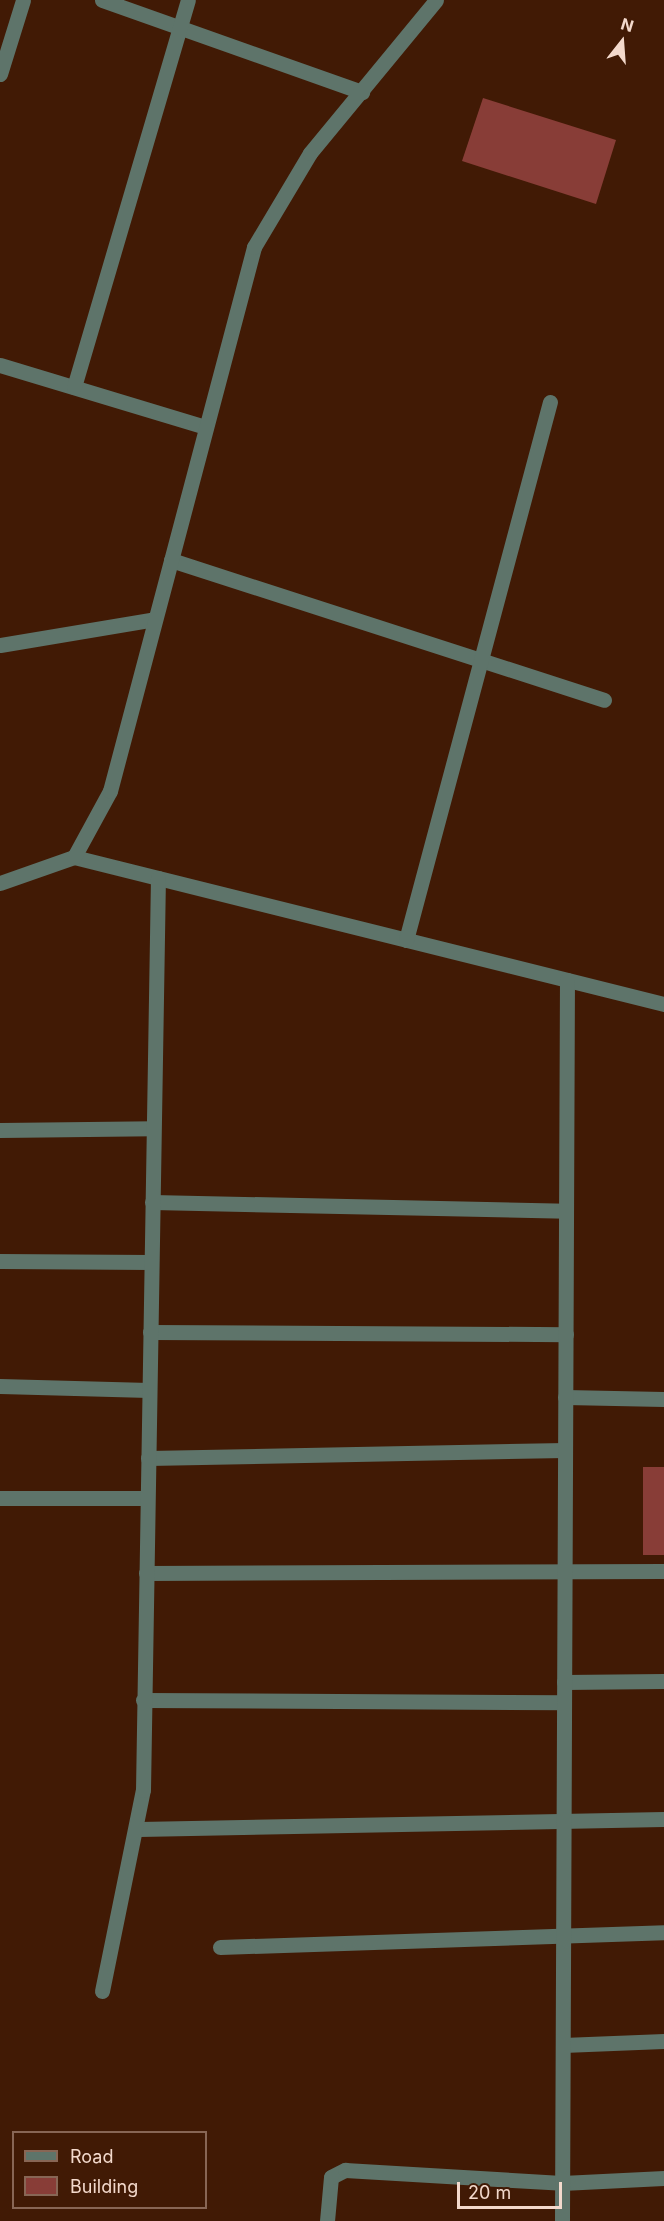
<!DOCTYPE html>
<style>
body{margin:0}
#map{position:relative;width:664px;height:2221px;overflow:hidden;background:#411a05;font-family:Inter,sans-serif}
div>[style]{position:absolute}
.building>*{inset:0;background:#883d37}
.minor>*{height:15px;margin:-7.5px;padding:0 7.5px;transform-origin:7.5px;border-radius:7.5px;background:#5e746a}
span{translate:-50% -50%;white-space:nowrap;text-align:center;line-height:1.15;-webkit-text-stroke:4.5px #411a05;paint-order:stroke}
.legend{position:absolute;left:12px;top:2131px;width:195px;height:78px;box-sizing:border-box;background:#411a05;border:2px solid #865;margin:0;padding:8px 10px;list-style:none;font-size:18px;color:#f3d9cc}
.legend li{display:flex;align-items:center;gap:12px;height:30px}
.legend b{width:30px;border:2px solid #865}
.north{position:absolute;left:592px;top:12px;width:60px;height:60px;-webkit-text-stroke:4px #411a05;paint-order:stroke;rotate:17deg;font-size:16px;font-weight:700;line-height:24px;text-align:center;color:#f3d9cc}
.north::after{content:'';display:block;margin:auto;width:21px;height:27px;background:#f3d9cc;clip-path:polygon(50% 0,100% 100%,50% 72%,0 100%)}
.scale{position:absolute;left:457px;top:2182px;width:105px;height:27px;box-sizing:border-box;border:3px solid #f3d9cc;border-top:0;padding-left:8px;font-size:18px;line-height:21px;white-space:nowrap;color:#f3d9cc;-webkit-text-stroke:4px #411a05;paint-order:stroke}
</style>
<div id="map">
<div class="building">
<div style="clip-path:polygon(483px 98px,616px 140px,596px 204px,462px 161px)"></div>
<div style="clip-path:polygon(643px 1467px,664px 1467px,664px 1555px,643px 1555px)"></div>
</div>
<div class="minor">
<div style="left:102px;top:0;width:276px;rotate:19.5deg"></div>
<div style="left:0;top:74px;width:77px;rotate:-72.7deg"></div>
<div style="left:0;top:365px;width:215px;rotate:16.8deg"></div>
<div style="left:74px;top:387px;width:403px;rotate:-73.6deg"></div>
<div style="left:171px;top:560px;width:455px;rotate:17.9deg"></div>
<div style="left:0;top:645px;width:157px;rotate:-9.5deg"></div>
<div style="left:74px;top:857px;width:608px;rotate:13.99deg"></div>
<div style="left:0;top:883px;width:78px;rotate:-19.4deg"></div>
<div style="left:74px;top:857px;width:75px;rotate:-61.4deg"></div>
<div style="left:110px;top:791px;width:563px;rotate:-75.17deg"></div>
<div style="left:254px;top:247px;width:109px;rotate:-59.2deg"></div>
<div style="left:310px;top:153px;width:198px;rotate:-50.5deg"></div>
<div style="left:406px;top:940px;width:557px;rotate:-75.02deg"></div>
<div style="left:0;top:1130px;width:153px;rotate:-0.7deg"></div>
<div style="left:152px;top:1202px;width:414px;rotate:1.2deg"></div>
<div style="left:0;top:1261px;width:151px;rotate:0.4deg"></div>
<div style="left:150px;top:1332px;width:416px;rotate:0.3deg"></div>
<div style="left:0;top:1386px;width:149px;rotate:1.5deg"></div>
<div style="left:565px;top:1397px;width:99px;rotate:1.2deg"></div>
<div style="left:148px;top:1458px;width:417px;rotate:-1.1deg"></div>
<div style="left:0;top:1498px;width:147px"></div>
<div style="left:146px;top:1573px;width:518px;rotate:-0.22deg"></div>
<div style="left:564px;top:1682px;width:100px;rotate:-0.6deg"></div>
<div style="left:143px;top:1700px;width:421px;rotate:0.3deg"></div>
<div style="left:139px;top:1829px;width:525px;rotate:-1.09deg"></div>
<div style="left:220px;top:1947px;width:444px;rotate:-1.9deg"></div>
<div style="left:102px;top:1991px;width:205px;rotate:-78.5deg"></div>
<div style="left:143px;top:1790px;width:912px;rotate:-89.06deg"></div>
<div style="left:563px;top:2045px;width:101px;rotate:-2.3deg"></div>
<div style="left:327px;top:2221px;width:44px;rotate:-84.8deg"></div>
<div style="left:331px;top:2177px;width:16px;rotate:-27deg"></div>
<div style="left:345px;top:2170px;width:217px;rotate:3.4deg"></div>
<div style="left:562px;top:2183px;width:102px;rotate:-2.8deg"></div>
<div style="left:562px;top:2221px;width:1241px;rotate:-89.77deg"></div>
</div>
<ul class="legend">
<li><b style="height:8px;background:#5e746a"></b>Road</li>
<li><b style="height:16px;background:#883d37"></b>Building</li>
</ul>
<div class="north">N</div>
<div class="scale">20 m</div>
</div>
